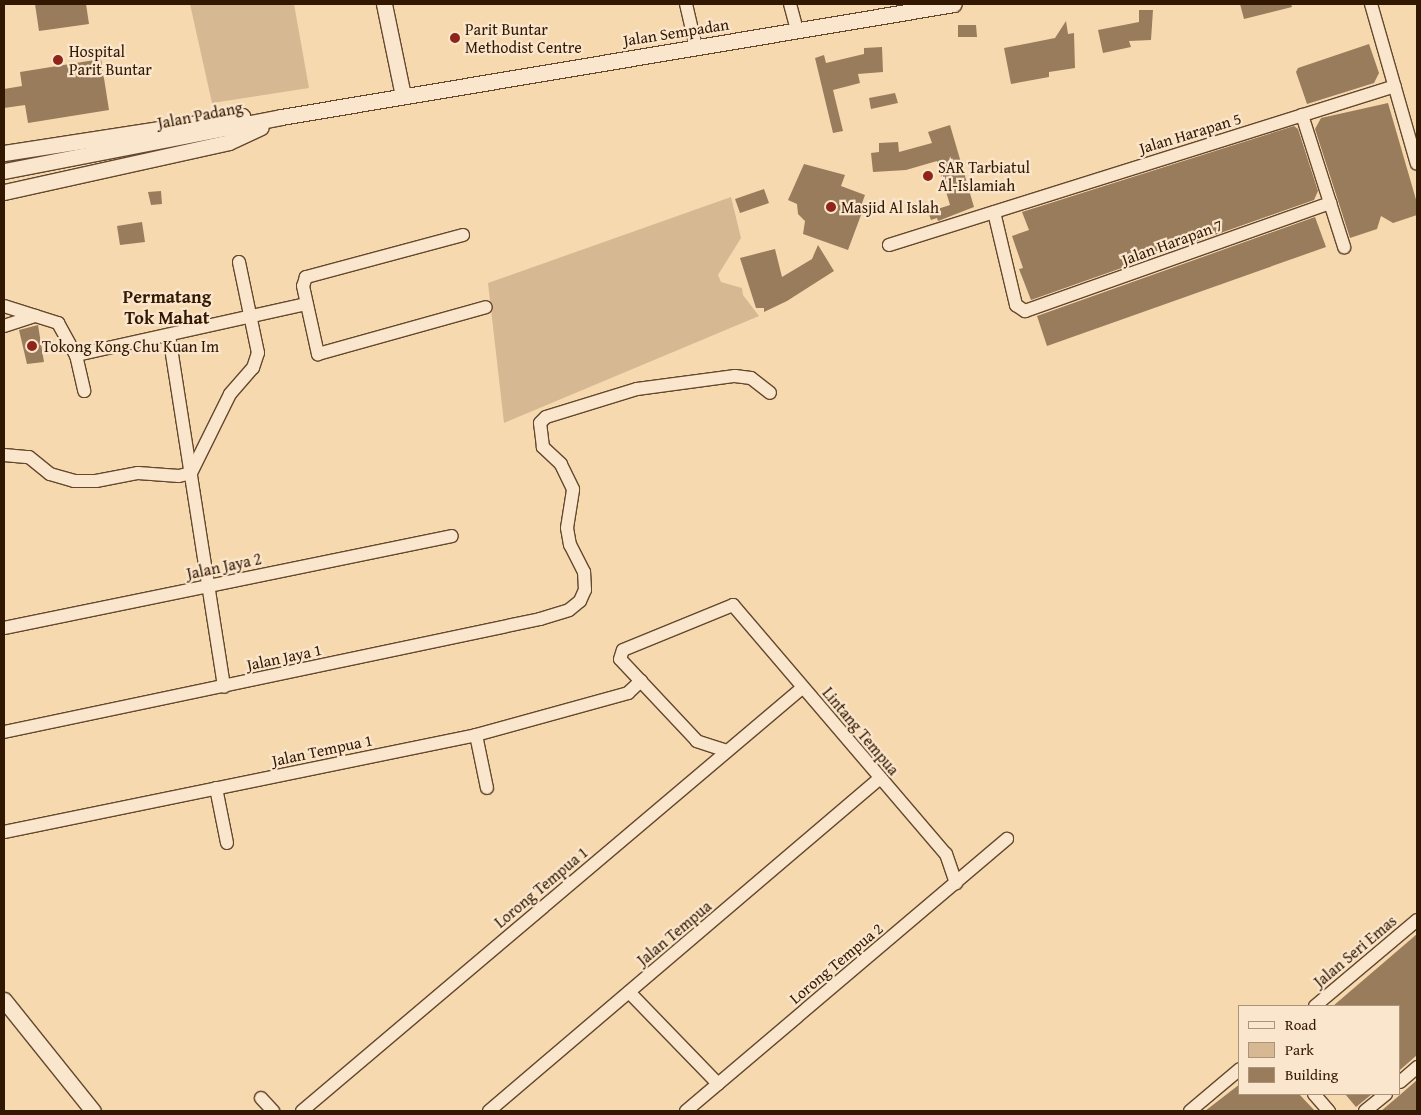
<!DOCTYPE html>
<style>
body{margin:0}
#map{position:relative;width:1421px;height:1115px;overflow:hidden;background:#f7d9b0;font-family:"Gentium Book Plus",serif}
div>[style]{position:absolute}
.green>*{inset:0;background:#d6b892}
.building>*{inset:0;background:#987c5c}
.roads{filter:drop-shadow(1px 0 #63482d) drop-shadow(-1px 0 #63482d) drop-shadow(0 1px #63482d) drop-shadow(0 -1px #63482d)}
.minor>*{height:12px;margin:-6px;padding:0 6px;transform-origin:6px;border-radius:6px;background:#fae6cc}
.tertiary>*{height:15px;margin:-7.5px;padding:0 7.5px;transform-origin:7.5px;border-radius:7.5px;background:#fae6cc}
.dots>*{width:14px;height:14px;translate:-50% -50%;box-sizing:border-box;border:2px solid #fae6cc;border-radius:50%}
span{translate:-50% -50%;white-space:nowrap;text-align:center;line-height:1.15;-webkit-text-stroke:4.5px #fae6cc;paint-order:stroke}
.poi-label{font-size:16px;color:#321801}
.left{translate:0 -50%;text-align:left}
.street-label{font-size:16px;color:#321801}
.neighbourhood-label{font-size:18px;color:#321801;font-weight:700}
.frame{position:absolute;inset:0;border:5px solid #321801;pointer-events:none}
.legend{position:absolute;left:1238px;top:1005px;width:162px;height:90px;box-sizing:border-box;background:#fae6cc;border:1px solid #aa947b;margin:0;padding:6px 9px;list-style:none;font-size:15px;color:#321801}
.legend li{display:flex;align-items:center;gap:10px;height:25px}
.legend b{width:25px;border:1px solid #aa947b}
</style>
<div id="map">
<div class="green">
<div style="clip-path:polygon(190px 4px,294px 4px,309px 88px,212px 103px)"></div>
<div style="clip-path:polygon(731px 197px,741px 238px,718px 275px,721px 282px,742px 288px,743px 295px,759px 316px,504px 423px,488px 283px)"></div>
</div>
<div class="building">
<div style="clip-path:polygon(35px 4px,86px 4px,89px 24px,39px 31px)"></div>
<div style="clip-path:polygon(1240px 4px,1291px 4px,1292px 7px,1244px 19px)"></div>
<div style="clip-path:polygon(1139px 10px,1153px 10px,1151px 40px,1129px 41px,1131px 47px,1103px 53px,1098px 30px,1139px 22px)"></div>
<div style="clip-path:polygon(1066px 21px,1068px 34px,1074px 33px,1075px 68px,1049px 72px,1049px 77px,1011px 84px,1004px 48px,1055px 38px)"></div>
<div style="clip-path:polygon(958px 25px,976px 25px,977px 37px,958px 37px)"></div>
<div style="clip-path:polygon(1369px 44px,1379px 73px,1374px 83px,1307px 104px,1296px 72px,1298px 68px)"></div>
<div style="clip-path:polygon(882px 47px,883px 72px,858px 74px,860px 83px,833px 90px,843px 131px,833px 133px,815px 58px,824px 55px,826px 63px,864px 54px,864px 48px)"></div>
<div style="clip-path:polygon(101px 59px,109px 110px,28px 123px,25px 105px,4px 108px,4px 89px,22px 86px,20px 72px)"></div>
<div style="clip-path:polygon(895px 93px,898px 103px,871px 109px,869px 98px)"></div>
<div style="clip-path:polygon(1388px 103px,1417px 203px,1417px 215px,1393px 223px,1381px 216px,1377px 229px,1350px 238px,1315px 129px,1321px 118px)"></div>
<div style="clip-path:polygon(950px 125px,974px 207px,938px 221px,937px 218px,931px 220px,928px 212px,950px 205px,937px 161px,906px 170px,873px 172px,871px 153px,879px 152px,879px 143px,898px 142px,899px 152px,932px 143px,928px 132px)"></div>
<div style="clip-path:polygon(1294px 126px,1298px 129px,1318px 191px,1314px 200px,1031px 300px,1019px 269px,1023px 268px,1012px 236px,1029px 230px,1022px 212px)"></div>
<div style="clip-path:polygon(804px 164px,845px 175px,841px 186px,865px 195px,861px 206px,864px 207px,848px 250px,803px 234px,805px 221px,798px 214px,797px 204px,788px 200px)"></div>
<div style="clip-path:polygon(764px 189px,769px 203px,740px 213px,735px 199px)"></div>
<div style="clip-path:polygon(161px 191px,162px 204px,151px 205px,148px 192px)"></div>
<div style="clip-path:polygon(1315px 217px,1326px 247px,1047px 346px,1037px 316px)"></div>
<div style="clip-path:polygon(142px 222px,145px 242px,120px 245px,117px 226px)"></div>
<div style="clip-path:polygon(818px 245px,834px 271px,787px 301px,764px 312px,764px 308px,756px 308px,740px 258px,775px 249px,782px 277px,812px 259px)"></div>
<div style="clip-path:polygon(38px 325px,44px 362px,27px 364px,19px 330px)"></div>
<div style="clip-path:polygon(1417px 934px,1417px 1055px,1400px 1070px,1400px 1006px,1333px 1006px)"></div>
<div style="clip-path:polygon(1417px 1080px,1417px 1111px,1381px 1111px,1401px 1094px)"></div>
<div style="clip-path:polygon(1240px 1084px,1240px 1094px,1299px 1094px,1315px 1111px,1205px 1111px)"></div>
<div style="clip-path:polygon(1345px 1094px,1372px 1094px,1356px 1107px)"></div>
</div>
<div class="roads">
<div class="minor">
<div style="left:686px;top:4px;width:44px;rotate:76.9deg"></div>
<div style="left:790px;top:4px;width:27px;rotate:75deg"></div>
<div style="left:1371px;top:4px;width:166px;rotate:74deg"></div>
<div style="left:1302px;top:115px;width:139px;rotate:72.3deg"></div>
<div style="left:994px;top:212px;width:96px;rotate:76.7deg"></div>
<div style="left:1016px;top:305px;width:11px;rotate:34deg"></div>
<div style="left:1025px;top:311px;width:324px;rotate:-19.5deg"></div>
<div style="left:463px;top:235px;width:163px;rotate:165deg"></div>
<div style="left:306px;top:277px;width:9px;rotate:108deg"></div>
<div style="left:303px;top:286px;width:70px;rotate:77.6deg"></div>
<div style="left:318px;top:354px;width:174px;rotate:-15.6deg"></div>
<div style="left:889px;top:245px;width:530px;rotate:-17.44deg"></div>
<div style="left:4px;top:306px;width:57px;rotate:17.5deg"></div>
<div style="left:58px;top:323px;width:37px;rotate:61deg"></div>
<div style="left:76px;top:355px;width:37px;rotate:77deg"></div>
<div style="left:4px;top:326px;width:33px;rotate:-18deg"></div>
<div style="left:169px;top:335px;width:356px;rotate:81.1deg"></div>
<div style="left:76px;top:355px;width:236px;rotate:-12.5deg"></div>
<div style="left:4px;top:455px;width:25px;rotate:5deg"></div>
<div style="left:29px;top:457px;width:27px;rotate:39deg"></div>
<div style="left:50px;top:474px;width:25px;rotate:16deg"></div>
<div style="left:74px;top:481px;width:22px"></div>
<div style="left:96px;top:481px;width:43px;rotate:-10.8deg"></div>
<div style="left:138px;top:473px;width:41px;rotate:4.2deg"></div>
<div style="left:179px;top:476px;width:12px;rotate:-14deg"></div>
<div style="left:191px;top:473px;width:88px;rotate:-63.7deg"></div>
<div style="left:230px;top:394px;width:35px;rotate:-49deg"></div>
<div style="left:253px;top:368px;width:16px;rotate:-72deg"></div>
<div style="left:258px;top:353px;width:93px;rotate:-101.8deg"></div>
<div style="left:4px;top:628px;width:457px;rotate:-11.6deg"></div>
<div style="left:4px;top:732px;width:548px;rotate:-11.9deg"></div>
<div style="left:540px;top:619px;width:30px;rotate:-17deg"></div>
<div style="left:569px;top:610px;width:14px;rotate:-39deg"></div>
<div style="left:580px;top:601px;width:12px;rotate:-66deg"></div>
<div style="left:585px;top:590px;width:18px;rotate:-93deg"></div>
<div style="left:584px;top:572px;width:30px;rotate:-117deg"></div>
<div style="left:570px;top:545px;width:17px;rotate:-100deg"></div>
<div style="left:567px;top:528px;width:39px;rotate:-81deg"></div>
<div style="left:573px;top:489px;width:28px;rotate:-116deg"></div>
<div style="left:561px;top:464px;width:25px;rotate:-137deg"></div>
<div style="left:543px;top:447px;width:24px;rotate:-97deg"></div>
<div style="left:540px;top:423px;width:8px;rotate:-45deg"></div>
<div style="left:546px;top:417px;width:95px;rotate:-17.1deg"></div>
<div style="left:637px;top:389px;width:99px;rotate:-7.6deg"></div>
<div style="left:735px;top:376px;width:16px;rotate:7deg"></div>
<div style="left:751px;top:378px;width:24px;rotate:38deg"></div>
<div style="left:476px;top:735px;width:54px;rotate:78.3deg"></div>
<div style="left:727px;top:751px;width:32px;rotate:-162deg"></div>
<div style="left:697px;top:741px;width:112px;rotate:-133.2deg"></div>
<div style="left:620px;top:659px;width:9px;rotate:-72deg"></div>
<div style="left:623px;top:650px;width:119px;rotate:-22.2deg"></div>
<div style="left:733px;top:605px;width:328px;rotate:49.5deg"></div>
<div style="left:946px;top:854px;width:31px;rotate:71deg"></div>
<div style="left:216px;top:788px;width:56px;rotate:78.7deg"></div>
<div style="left:4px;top:832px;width:482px;rotate:-11.6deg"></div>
<div style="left:476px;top:735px;width:158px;rotate:-15.4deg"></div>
<div style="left:628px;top:693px;width:18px;rotate:-43deg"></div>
<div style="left:629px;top:992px;width:128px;rotate:45.9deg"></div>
<div style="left:1315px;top:1006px;width:133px;rotate:-40.1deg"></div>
<div style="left:1400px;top:1082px;width:23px;rotate:-41deg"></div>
<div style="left:1314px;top:1094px;width:23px;rotate:49deg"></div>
<div style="left:261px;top:1098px;width:18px;rotate:47deg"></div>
<div style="left:302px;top:1111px;width:655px;rotate:-40.23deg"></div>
<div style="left:489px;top:1111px;width:512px;rotate:-40.41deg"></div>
<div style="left:686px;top:1111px;width:421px;rotate:-40.3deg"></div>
<div style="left:1190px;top:1111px;width:65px;rotate:-40deg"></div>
<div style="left:1365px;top:1111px;width:27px;rotate:-39deg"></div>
</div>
<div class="tertiary">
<div style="left:384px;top:4px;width:94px;rotate:78.3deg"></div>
<div style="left:4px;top:153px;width:241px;rotate:-8.8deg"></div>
<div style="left:4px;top:171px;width:282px;rotate:-11deg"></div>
<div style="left:281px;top:117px;width:682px;rotate:-9.53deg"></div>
<div style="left:4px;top:192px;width:230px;rotate:-12.5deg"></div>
<div style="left:229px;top:142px;width:35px;rotate:-25deg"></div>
<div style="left:4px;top:1000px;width:142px;rotate:51.3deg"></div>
</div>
</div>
<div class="dots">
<div style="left:455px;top:38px;background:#8f2418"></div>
<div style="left:58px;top:60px;background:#8f2418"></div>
<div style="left:928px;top:176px;background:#8f2418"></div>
<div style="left:831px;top:207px;background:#8f2418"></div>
<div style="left:32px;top:346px;background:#8f2418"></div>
</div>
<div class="poi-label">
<span class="left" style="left:465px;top:38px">Parit Buntar<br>Methodist Centre</span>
<span class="left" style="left:69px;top:60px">Hospital<br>Parit Buntar</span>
<span class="left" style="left:938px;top:176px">SAR Tarbiatul<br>Al-Islamiah</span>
<span class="left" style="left:841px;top:207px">Masjid Al Islah</span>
<span class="left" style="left:42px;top:346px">Tokong Kong Chu Kuan Im</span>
</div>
<div class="street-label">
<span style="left:676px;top:32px;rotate:-9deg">Jalan Sempadan</span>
<span style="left:200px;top:115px;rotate:-11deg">Jalan Padang</span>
<span style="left:1190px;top:133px;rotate:-17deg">Jalan Harapan 5</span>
<span style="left:1172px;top:242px;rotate:-20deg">Jalan Harapan 7</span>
<span style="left:224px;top:566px;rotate:-12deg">Jalan Jaya 2</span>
<span style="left:284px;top:657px;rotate:-12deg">Jalan Jaya 1</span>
<span style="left:861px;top:731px;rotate:50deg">Lintang Tempua</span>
<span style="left:322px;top:750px;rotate:-12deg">Jalan Tempua 1</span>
<span style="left:541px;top:887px;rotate:-40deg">Lorong Tempua 1</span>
<span style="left:674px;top:933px;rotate:-40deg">Jalan Tempua</span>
<span style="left:1355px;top:951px;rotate:-40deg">Jalan Seri Emas</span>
<span style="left:836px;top:963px;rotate:-40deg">Lorong Tempua 2</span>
</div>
<div class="neighbourhood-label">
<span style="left:167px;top:308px">Permatang<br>Tok Mahat</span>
</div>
<div class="frame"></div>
<ul class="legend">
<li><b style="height:6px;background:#fae6cc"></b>Road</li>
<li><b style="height:14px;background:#d6b892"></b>Park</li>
<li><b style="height:14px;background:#987c5c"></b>Building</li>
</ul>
</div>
